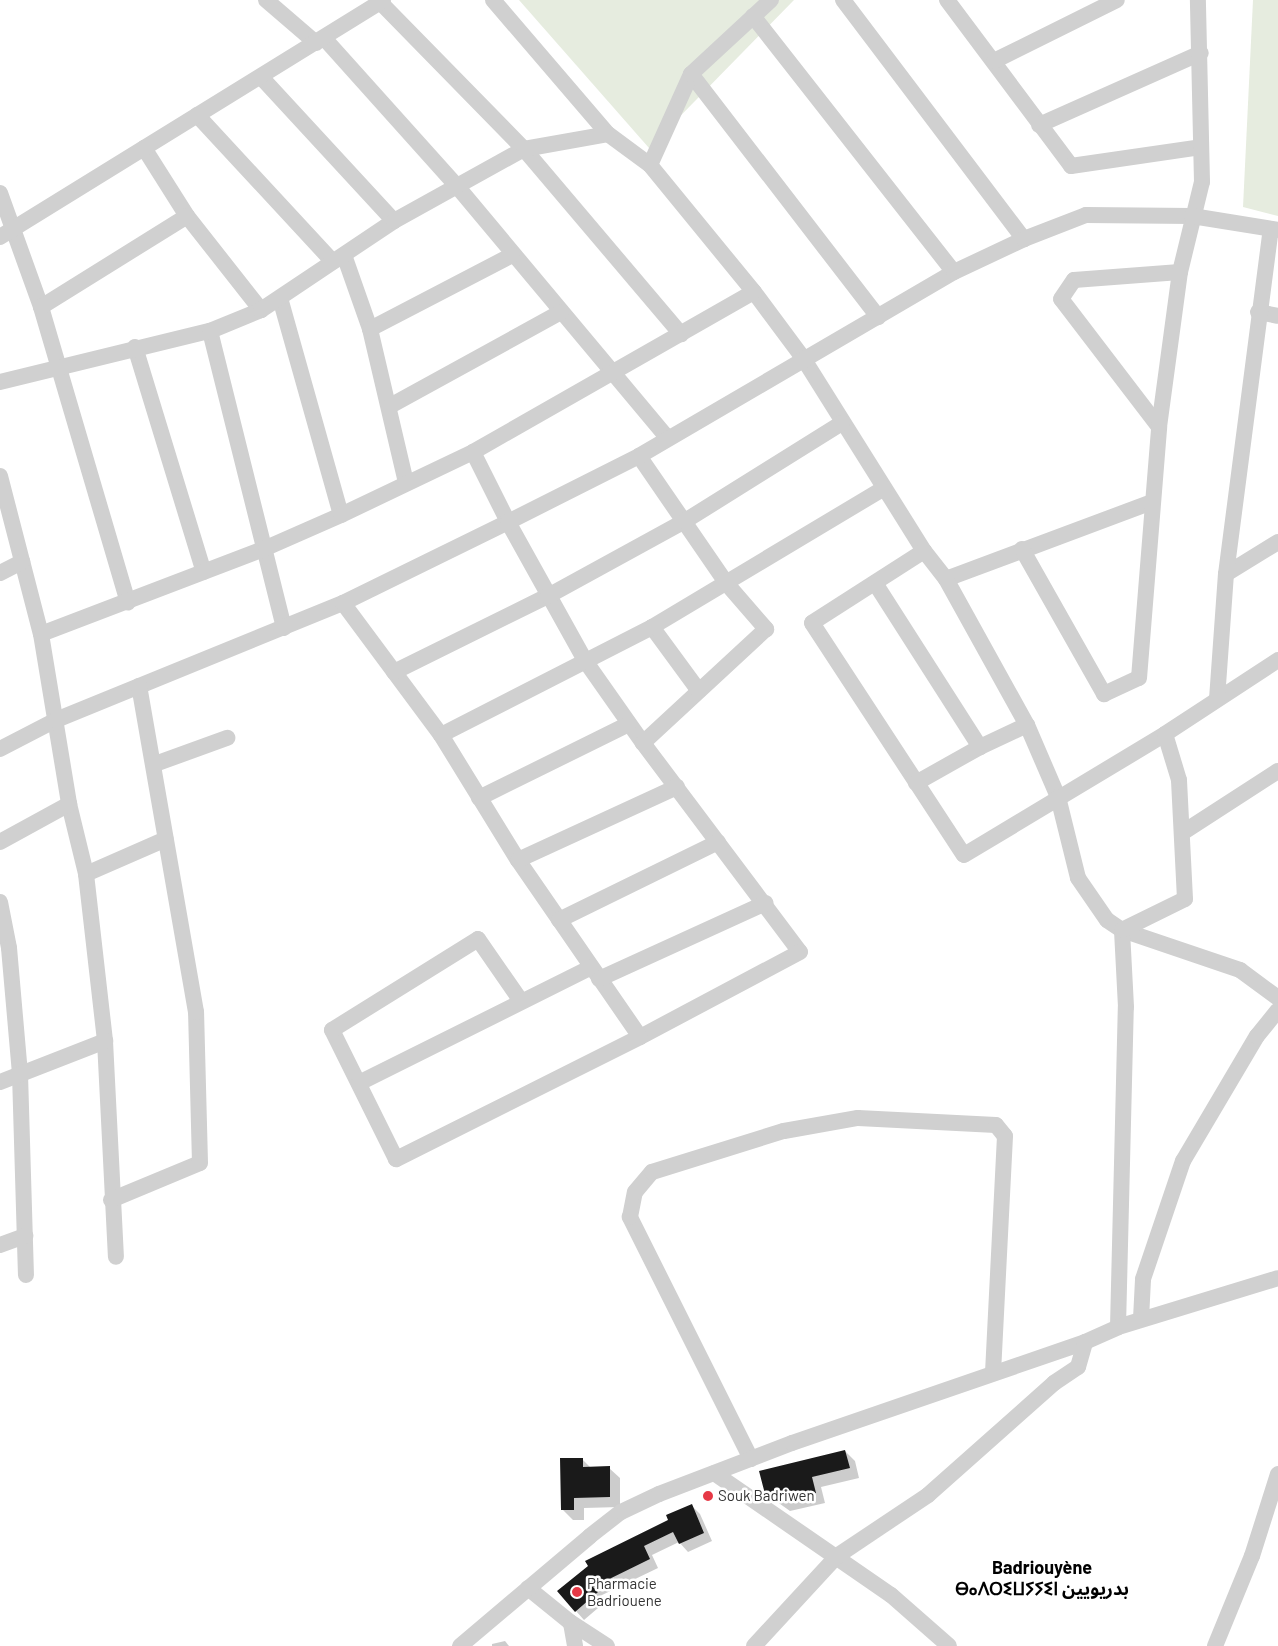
<!DOCTYPE html>
<meta charset="utf-8">
<style>
body{margin:0}
#map{position:relative;width:1278px;height:1646px;overflow:hidden;background:#fff;font-family:Barlow,"Noto Sans Arabic","Noto Sans Tifinagh",sans-serif}
div>[style]{position:absolute}
.green>*{inset:0;background:#e6ecdf}
.shadow>*{inset:0;background:#0003}
.building>*{inset:0;background:#1a1a1a}
.minor>*{height:16px;margin:-8px;padding:0 8px;transform-origin:8px;border-radius:8px;background:#d0d0d0}
.dots>*{width:14px;height:14px;translate:-50% -50%;box-sizing:border-box;border:2px solid #fff;border-radius:50%}
span{translate:-50% -50%;white-space:nowrap;text-align:center;line-height:1.15;-webkit-text-stroke:5px #fff;paint-order:stroke}
.poi-label{font-size:15px;color:#333}
.left{translate:0 -50%;text-align:left}
.quarter-label{font-size:18px;color:#000;font-weight:700}
</style>
<div id="map">
<div class="green">
<div style="clip-path:polygon(519px 0,794px 0,649px 148px)"></div>
<div style="clip-path:polygon(1253px 0,1278px 0,1278px 216px,1243px 207px)"></div>
</div>
<div class="shadow">
<div style="clip-path:polygon(845px 1451px,855px 1461px,859px 1478px,821px 1487px,825px 1503px,790px 1511px,766px 1494px)"></div>
<div style="clip-path:polygon(582px 1459px,591px 1468px,609px 1468px,620px 1478px,620px 1507px,584px 1508px,584px 1520px,573px 1520px,563px 1510px)"></div>
<div style="clip-path:polygon(691px 1505px,700px 1514px,712px 1541px,688px 1552px,679px 1542px,652px 1555px,658px 1568px,600px 1596px,605px 1602px,584px 1620px,559px 1592px)"></div>
<div style="clip-path:polygon(505px 1641px,509px 1646px,492px 1646px,492px 1644px)"></div>
</div>
<div class="building">
<div style="clip-path:polygon(845px 1450px,850px 1468px,812px 1477px,816px 1493px,779px 1502px,776px 1492px,765px 1494px,759px 1471px)"></div>
<div style="clip-path:polygon(560px 1458px,583px 1458px,583px 1467px,610px 1466px,610px 1497px,574px 1498px,574px 1510px,561px 1510px)"></div>
<div style="clip-path:polygon(692px 1504px,704px 1533px,679px 1544px,673px 1532px,644px 1546px,650px 1559px,593px 1587px,598px 1592px,575px 1612px,557px 1591px,588px 1566px,585px 1561px,668px 1520px,666px 1515px)"></div>
</div>
<div class="minor">
<div style="left:266px;top:0;width:66px;rotate:40.7deg"></div>
<div style="left:378px;top:0;width:209px;rotate:45.6deg"></div>
<div style="left:524px;top:149px;width:243px;rotate:49.7deg"></div>
<div style="left:493px;top:0;width:177px;rotate:49.4deg"></div>
<div style="left:608px;top:134px;width:52px;rotate:36.4deg"></div>
<div style="left:650px;top:165px;width:164px;rotate:50.7deg"></div>
<div style="left:754px;top:292px;width:82px;rotate:53.4deg"></div>
<div style="left:803px;top:358px;width:228px;rotate:57.9deg"></div>
<div style="left:843px;top:0;width:300px;rotate:52.9deg"></div>
<div style="left:947px;top:0;width:207px;rotate:53.2deg"></div>
<div style="left:1071px;top:166px;width:131px;rotate:-8.3deg"></div>
<div style="left:753px;top:16px;width:325px;rotate:51.9deg"></div>
<div style="left:324px;top:38px;width:198px;rotate:48.1deg"></div>
<div style="left:456px;top:185px;width:329px;rotate:50.1deg"></div>
<div style="left:994px;top:61px;width:137px;rotate:-26.4deg"></div>
<div style="left:691px;top:74px;width:307px;rotate:52.4deg"></div>
<div style="left:261px;top:77px;width:196px;rotate:47.3deg"></div>
<div style="left:197px;top:115px;width:200px;rotate:47.2deg"></div>
<div style="left:1039px;top:125px;width:177px;rotate:-24deg"></div>
<div style="left:144px;top:148px;width:80px;rotate:57.7deg"></div>
<div style="left:187px;top:216px;width:120px;rotate:51.8deg"></div>
<div style="left:650px;top:165px;width:100px;rotate:-65.7deg"></div>
<div style="left:691px;top:74px;width:109px;rotate:-42.8deg"></div>
<div style="left:0;top:193px;width:121px;rotate:70.2deg"></div>
<div style="left:41px;top:307px;width:308px;rotate:73.6deg"></div>
<div style="left:0;top:237px;width:450px;rotate:-31.7deg"></div>
<div style="left:344px;top:255px;width:78px;rotate:70.6deg"></div>
<div style="left:370px;top:329px;width:158px;rotate:76.8deg"></div>
<div style="left:280px;top:298px;width:225px;rotate:74.3deg"></div>
<div style="left:41px;top:307px;width:172px;rotate:-31.9deg"></div>
<div style="left:1258px;top:312px;width:20px;rotate:11deg"></div>
<div style="left:370px;top:329px;width:160px;rotate:-27.5deg"></div>
<div style="left:210px;top:331px;width:306px;rotate:76deg"></div>
<div style="left:135px;top:347px;width:235px;rotate:73deg"></div>
<div style="left:0;top:382px;width:216px;rotate:-13.7deg"></div>
<div style="left:210px;top:331px;width:55px;rotate:-22.4deg"></div>
<div style="left:261px;top:310px;width:160px;rotate:-33.8deg"></div>
<div style="left:394px;top:221px;width:149px;rotate:-29deg"></div>
<div style="left:524px;top:149px;width:85px;rotate:-10.1deg"></div>
<div style="left:390px;top:406px;width:195px;rotate:-28.8deg"></div>
<div style="left:1159px;top:427px;width:161px;rotate:-127.4deg"></div>
<div style="left:1061px;top:299px;width:23px;rotate:-56deg"></div>
<div style="left:1074px;top:280px;width:106px;rotate:-4.3deg"></div>
<div style="left:473px;top:452px;width:78px;rotate:63.4deg"></div>
<div style="left:508px;top:522px;width:160px;rotate:60.9deg"></div>
<div style="left:586px;top:662px;width:99px;rotate:54.9deg"></div>
<div style="left:643px;top:743px;width:261px;rotate:53.1deg"></div>
<div style="left:800px;top:952px;width:181px;rotate:152deg"></div>
<div style="left:640px;top:1037px;width:273px;rotate:153.4deg"></div>
<div style="left:396px;top:1159px;width:144px;rotate:-116.4deg"></div>
<div style="left:332px;top:1030px;width:172px;rotate:-31.9deg"></div>
<div style="left:478px;top:939px;width:75px;rotate:55.3deg"></div>
<div style="left:639px;top:456px;width:155px;rotate:55.5deg"></div>
<div style="left:727px;top:584px;width:60px;rotate:49.1deg"></div>
<div style="left:766px;top:629px;width:168px;rotate:137.2deg"></div>
<div style="left:0;top:476px;width:163px;rotate:75.5deg"></div>
<div style="left:41px;top:634px;width:172px;rotate:80.6deg"></div>
<div style="left:69px;top:804px;width:72px;rotate:76.3deg"></div>
<div style="left:86px;top:874px;width:168px;rotate:83.5deg"></div>
<div style="left:105px;top:1041px;width:216px;rotate:87.1deg"></div>
<div style="left:1152px;top:502px;width:220px;rotate:159.5deg"></div>
<div style="left:946px;top:579px;width:167px;rotate:61deg"></div>
<div style="left:1027px;top:725px;width:78px;rotate:66.7deg"></div>
<div style="left:1058px;top:797px;width:83px;rotate:76.1deg"></div>
<div style="left:1078px;top:878px;width:51px;rotate:55.4deg"></div>
<div style="left:1107px;top:920px;width:18px;rotate:34deg"></div>
<div style="left:1122px;top:930px;width:125px;rotate:18.7deg"></div>
<div style="left:1240px;top:970px;width:47px;rotate:36.4deg"></div>
<div style="left:1022px;top:549px;width:167px;rotate:60.5deg"></div>
<div style="left:1104px;top:694px;width:38px;rotate:-25deg"></div>
<div style="left:1139px;top:678px;width:252px;rotate:-85.4deg"></div>
<div style="left:1159px;top:427px;width:156px;rotate:-82.3deg"></div>
<div style="left:1180px;top:272px;width:93px;rotate:-76.3deg"></div>
<div style="left:1202px;top:182px;width:182px;rotate:-91.3deg"></div>
<div style="left:0;top:573px;width:25px;rotate:-27deg"></div>
<div style="left:1226px;top:574px;width:61px;rotate:-31.6deg"></div>
<div style="left:946px;top:579px;width:36px;rotate:-128deg"></div>
<div style="left:924px;top:551px;width:133px;rotate:147.3deg"></div>
<div style="left:812px;top:623px;width:277px;rotate:56.8deg"></div>
<div style="left:964px;top:855px;width:235px;rotate:-31deg"></div>
<div style="left:1165px;top:734px;width:135px;rotate:-33.2deg"></div>
<div style="left:875px;top:583px;width:195px;rotate:57.4deg"></div>
<div style="left:980px;top:747px;width:52px;rotate:-25.1deg"></div>
<div style="left:343px;top:603px;width:164px;rotate:53.4deg"></div>
<div style="left:441px;top:735px;width:147px;rotate:58.4deg"></div>
<div style="left:518px;top:860px;width:215px;rotate:55.4deg"></div>
<div style="left:652px;top:627px;width:79px;rotate:53.7deg"></div>
<div style="left:41px;top:634px;width:241px;rotate:-20.9deg"></div>
<div style="left:266px;top:548px;width:82px;rotate:-23.7deg"></div>
<div style="left:341px;top:515px;width:146px;rotate:-25.5deg"></div>
<div style="left:473px;top:452px;width:323px;rotate:-29.7deg"></div>
<div style="left:394px;top:672px;width:172px;rotate:-26.3deg"></div>
<div style="left:548px;top:596px;width:156px;rotate:-28.7deg"></div>
<div style="left:685px;top:521px;width:185px;rotate:-32deg"></div>
<div style="left:1217px;top:699px;width:125px;rotate:-85.9deg"></div>
<div style="left:1226px;top:574px;width:348px;rotate:-82.6deg"></div>
<div style="left:441px;top:735px;width:237px;rotate:-27.1deg"></div>
<div style="left:652px;top:627px;width:270px;rotate:-30.9deg"></div>
<div style="left:0;top:749px;width:63px;rotate:-27.4deg"></div>
<div style="left:56px;top:720px;width:310px;rotate:-22.2deg"></div>
<div style="left:343px;top:603px;width:184px;rotate:-26.1deg"></div>
<div style="left:508px;top:522px;width:147px;rotate:-26.7deg"></div>
<div style="left:639px;top:456px;width:365px;rotate:-30.3deg"></div>
<div style="left:954px;top:272px;width:77px;rotate:-25.2deg"></div>
<div style="left:1024px;top:239px;width:66px;rotate:-21.2deg"></div>
<div style="left:1086px;top:215px;width:106px;rotate:0.5deg"></div>
<div style="left:1192px;top:216px;width:87px;rotate:9.2deg"></div>
<div style="left:155px;top:764px;width:77px;rotate:-19.9deg"></div>
<div style="left:916px;top:783px;width:73px;rotate:-29.4deg"></div>
<div style="left:479px;top:798px;width:167px;rotate:-26.3deg"></div>
<div style="left:1182px;top:833px;width:114px;rotate:-32.9deg"></div>
<div style="left:0;top:842px;width:79px;rotate:-28.8deg"></div>
<div style="left:518px;top:860px;width:175px;rotate:-24.7deg"></div>
<div style="left:86px;top:874px;width:87px;rotate:-23.6deg"></div>
<div style="left:0;top:902px;width:47px;rotate:78.9deg"></div>
<div style="left:9px;top:948px;width:126px;rotate:85deg"></div>
<div style="left:20px;top:1074px;width:201px;rotate:88.3deg"></div>
<div style="left:559px;top:920px;width:177px;rotate:-26.1deg"></div>
<div style="left:599px;top:979px;width:183px;rotate:-24.5deg"></div>
<div style="left:0;top:1082px;width:113px;rotate:-21.3deg"></div>
<div style="left:359px;top:1083px;width:258px;rotate:-26.5deg"></div>
<div style="left:111px;top:1200px;width:96px;rotate:-22.6deg"></div>
<div style="left:200px;top:1163px;width:151px;rotate:-91.5deg"></div>
<div style="left:196px;top:1012px;width:331px;rotate:-99.9deg"></div>
<div style="left:0;top:1245px;width:27px;rotate:-20deg"></div>
<div style="left:1141px;top:1319px;width:40px;rotate:-87.1deg"></div>
<div style="left:1143px;top:1279px;width:125px;rotate:-71.3deg"></div>
<div style="left:1183px;top:1161px;width:145px;rotate:-59.4deg"></div>
<div style="left:1257px;top:1036px;width:33px;rotate:-51deg"></div>
<div style="left:1118px;top:1327px;width:320px;rotate:-88.6deg"></div>
<div style="left:1126px;top:1007px;width:77px;rotate:-93deg"></div>
<div style="left:1122px;top:930px;width:70px;rotate:-26.2deg"></div>
<div style="left:1185px;top:899px;width:119px;rotate:-92.9deg"></div>
<div style="left:1179px;top:780px;width:48px;rotate:-106.9deg"></div>
<div style="left:751px;top:1459px;width:271px;rotate:-116.6deg"></div>
<div style="left:630px;top:1217px;width:25px;rotate:-79deg"></div>
<div style="left:635px;top:1192px;width:26px;rotate:-50deg"></div>
<div style="left:652px;top:1172px;width:138px;rotate:-17.3deg"></div>
<div style="left:784px;top:1131px;width:75px;rotate:-10deg"></div>
<div style="left:858px;top:1118px;width:138px;rotate:2.9deg"></div>
<div style="left:996px;top:1125px;width:14px;rotate:51deg"></div>
<div style="left:1005px;top:1136px;width:236px;rotate:92.9deg"></div>
<div style="left:714px;top:1473px;width:215px;rotate:34.6deg"></div>
<div style="left:891px;top:1595px;width:77px;rotate:41.3deg"></div>
<div style="left:528px;top:1588px;width:54px;rotate:39deg"></div>
<div style="left:570px;top:1622px;width:44px;rotate:33deg"></div>
<div style="left:571px;top:1623px;width:23px;rotate:80deg"></div>
<div style="left:460px;top:1646px;width:170px;rotate:-40.2deg"></div>
<div style="left:590px;top:1536px;width:39px;rotate:-38deg"></div>
<div style="left:621px;top:1512px;width:42px;rotate:-25.3deg"></div>
<div style="left:659px;top:1494px;width:142px;rotate:-21deg"></div>
<div style="left:792px;top:1443px;width:310px;rotate:-19deg"></div>
<div style="left:1085px;top:1342px;width:36px;rotate:-24deg"></div>
<div style="left:1118px;top:1327px;width:167px;rotate:-17deg"></div>
<div style="left:754px;top:1646px;width:122px;rotate:-47.3deg"></div>
<div style="left:837px;top:1556px;width:110px;rotate:-33.8deg"></div>
<div style="left:928px;top:1495px;width:169px;rotate:-41.6deg"></div>
<div style="left:1054px;top:1383px;width:29px;rotate:-34deg"></div>
<div style="left:1078px;top:1367px;width:26px;rotate:-74deg"></div>
<div style="left:1215px;top:1646px;width:97px;rotate:-67.7deg"></div>
<div style="left:1252px;top:1556px;width:86px;rotate:-72.4deg"></div>
</div>
<div class="dots">
<div style="left:708px;top:1496px;background:#e63946"></div>
<div style="left:577px;top:1592px;background:#e63946"></div>
</div>
<div class="poi-label">
<span class="left" style="left:718px;top:1496px">Souk Badriwen</span>
<span class="left" style="left:587px;top:1592px">Pharmacie<br>Badriouene</span>
</div>
<div class="quarter-label">
<span style="left:1042px;top:1578px">Badriouyène<br>ⴱⴰⴷⵔⵉⵡⵢⵢⵉⵏ بدريويين</span>
</div>
</div>
